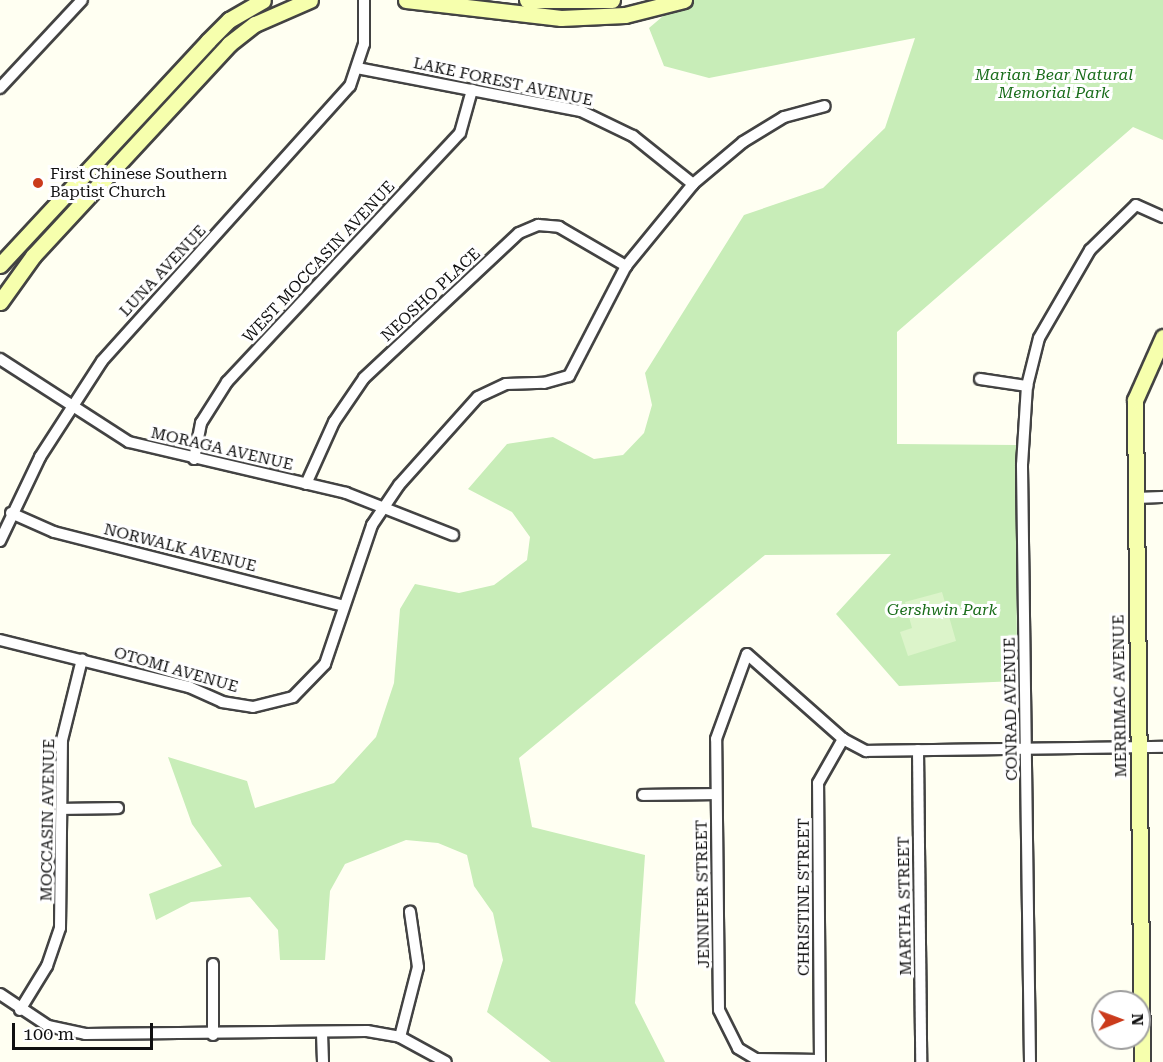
<!DOCTYPE html>
<style>
body{margin:0}
#map{position:relative;width:1163px;height:1062px;overflow:hidden;background:#fffff2;font-family:"Roboto Serif",serif}
div>[style]{position:absolute}
.green>*{inset:0;background:#c8edb8}
.pitch>*{inset:0;background:#dcf4ca}
.roads{filter:drop-shadow(2px 0 #434343) drop-shadow(-2px 0 #434343) drop-shadow(0 2px #434343) drop-shadow(0 -2px #434343)}
.street>*{height:10px;margin:-5px;padding:0 5px;transform-origin:5px;border-radius:5px;background:#fff}
.secondary>*{height:15px;margin:-7.5px;padding:0 7.5px;transform-origin:7.5px;border-radius:7.5px;background:#f6ffad}
.dots>*{width:16px;height:16px;translate:-50% -50%;box-sizing:border-box;border:3px solid #fff;border-radius:50%}
span{translate:-50% -50%;white-space:nowrap;text-align:center;line-height:1.15;-webkit-text-stroke:6px #fff;paint-order:stroke}
.park-label{font-size:16px;color:#1a6d1b;font-style:italic}
.street-label{font-size:16px;color:#101010}
.poi-label{font-size:16px;color:#101010}
.left{translate:0 -50%;text-align:left}
.north{position:absolute;left:1091px;top:990px;width:60px;height:60px;box-sizing:border-box;background:#fff;border:2px solid #9f9f9f;border-radius:50%;rotate:89deg;font-size:16px;font-weight:700;line-height:24px;text-align:center;color:#101010}
.north::after{content:'';display:block;margin:auto;width:21px;height:27px;background:#cb3b1c;clip-path:polygon(50% 0,100% 100%,50% 72%,0 100%)}
.scale{position:absolute;left:12px;top:1023px;width:141px;height:27px;box-sizing:border-box;border:3px solid #101010;border-top:0;padding-left:8px;font-size:18px;line-height:21px;white-space:nowrap;color:#101010;-webkit-text-stroke:4px #fff;paint-order:stroke}
</style>
<div id="map">
<div class="green">
<div style="clip-path:polygon(682px 0,1163px 0,1163px 140px,1133px 127px,897px 332px,897px 444px,1016px 445px,1017px 681px,899px 686px,836px 614px,891px 554px,765px 555px,519px 758px,532px 827px,645px 855px,635px 1003px,665px 1062px,551px 1062px,487px 1012px,503px 960px,493px 913px,474px 886px,467px 855px,438px 843px,406px 840px,345px 864px,330px 891px,325px 960px,280px 960px,278px 930px,250px 897px,191px 902px,156px 920px,149px 894px,222px 866px,192px 824px,168px 757px,247px 781px,255px 808px,334px 783px,376px 737px,394px 683px,400px 609px,415px 584px,459px 593px,494px 585px,527px 560px,530px 537px,512px 512px,468px 489px,507px 444px,553px 437px,594px 459px,623px 455px,644px 433px,652px 405px,645px 373px,744px 215px,823px 188px,885px 128px,915px 38px,709px 78px,664px 66px,649px 28px)"></div>
</div>
<div class="pitch">
<div style="clip-path:polygon(942px 592px,956px 641px,908px 656px,900px 632px,912px 628px,905px 602px)"></div>
</div>
<div class="roads">
<div class="street">
<div style="left:357px;top:68px;width:228px;rotate:10.9deg"></div>
<div style="left:581px;top:111px;width:58px;rotate:25.7deg"></div>
<div style="left:633px;top:136px;width:77px;rotate:38.7deg"></div>
<div style="left:0;top:88px;width:120px;rotate:-47deg"></div>
<div style="left:0;top:359px;width:153px;rotate:32.8deg"></div>
<div style="left:129px;top:442px;width:223px;rotate:13.2deg"></div>
<div style="left:346px;top:493px;width:115px;rotate:21.4deg"></div>
<div style="left:980px;top:379px;width:48px;rotate:8.5deg"></div>
<div style="left:194px;top:459px;width:37px;rotate:-79deg"></div>
<div style="left:201px;top:423px;width:49px;rotate:-57.6deg"></div>
<div style="left:227px;top:382px;width:341px;rotate:-46.9deg"></div>
<div style="left:460px;top:133px;width:45px;rotate:-74.4deg"></div>
<div style="left:306px;top:484px;width:68px;rotate:-65.7deg"></div>
<div style="left:334px;top:422px;width:53px;rotate:-55.7deg"></div>
<div style="left:364px;top:378px;width:212px;rotate:-43.1deg"></div>
<div style="left:519px;top:233px;width:21px;rotate:-23deg"></div>
<div style="left:538px;top:225px;width:21px;rotate:5deg"></div>
<div style="left:559px;top:227px;width:78px;rotate:30.2deg"></div>
<div style="left:1135px;top:498px;width:28px;rotate:-2deg"></div>
<div style="left:11px;top:513px;width:47px;rotate:23.8deg"></div>
<div style="left:54px;top:532px;width:299px;rotate:14.3deg"></div>
<div style="left:0;top:541px;width:93px;rotate:-64.5deg"></div>
<div style="left:40px;top:457px;width:114px;rotate:-57.1deg"></div>
<div style="left:102px;top:361px;width:370px;rotate:-48deg"></div>
<div style="left:350px;top:86px;width:44px;rotate:-71.6deg"></div>
<div style="left:364px;top:44px;width:44px;rotate:-90deg"></div>
<div style="left:0;top:640px;width:195px;rotate:14deg"></div>
<div style="left:189px;top:687px;width:36px;rotate:24deg"></div>
<div style="left:222px;top:702px;width:31px;rotate:9deg"></div>
<div style="left:253px;top:707px;width:41px;rotate:-14deg"></div>
<div style="left:293px;top:697px;width:46px;rotate:-45.9deg"></div>
<div style="left:325px;top:664px;width:147px;rotate:-71.3deg"></div>
<div style="left:372px;top:525px;width:48px;rotate:-56deg"></div>
<div style="left:399px;top:485px;width:118px;rotate:-48.1deg"></div>
<div style="left:478px;top:397px;width:31px;rotate:-25deg"></div>
<div style="left:506px;top:384px;width:38px;rotate:-2deg"></div>
<div style="left:544px;top:383px;width:26px;rotate:-16deg"></div>
<div style="left:569px;top:376px;width:124px;rotate:-62.6deg"></div>
<div style="left:626px;top:266px;width:106px;rotate:-50.7deg"></div>
<div style="left:693px;top:184px;width:65px;rotate:-40deg"></div>
<div style="left:743px;top:142px;width:48px;rotate:-31.4deg"></div>
<div style="left:784px;top:117px;width:42px;rotate:-15deg"></div>
<div style="left:918px;top:750px;width:312px;rotate:89.4deg"></div>
<div style="left:643px;top:795px;width:73px;rotate:-0.8deg"></div>
<div style="left:62px;top:809px;width:56px;rotate:-1deg"></div>
<div style="left:0;top:994px;width:58px;rotate:33.7deg"></div>
<div style="left:48px;top:1026px;width:38px;rotate:12deg"></div>
<div style="left:85px;top:1034px;width:282px;rotate:-0.6deg"></div>
<div style="left:367px;top:1031px;width:34px;rotate:10deg"></div>
<div style="left:400px;top:1037px;width:52px;rotate:28.5deg"></div>
<div style="left:20px;top:1010px;width:52px;rotate:-58.5deg"></div>
<div style="left:47px;top:966px;width:40px;rotate:-71.1deg"></div>
<div style="left:60px;top:928px;width:188px;rotate:-89.4deg"></div>
<div style="left:62px;top:740px;width:83px;rotate:-76.1deg"></div>
<div style="left:322px;top:1033px;width:29px;rotate:88deg"></div>
<div style="left:213px;top:1035px;width:71px;rotate:-90deg"></div>
<div style="left:400px;top:1037px;width:72px;rotate:-75.6deg"></div>
<div style="left:418px;top:967px;width:56px;rotate:-98.3deg"></div>
<div style="left:820px;top:1060px;width:64px;rotate:-179.1deg"></div>
<div style="left:756px;top:1059px;width:21px;rotate:-149deg"></div>
<div style="left:738px;top:1048px;width:42px;rotate:-116.6deg"></div>
<div style="left:719px;top:1010px;width:271px;rotate:-90.6deg"></div>
<div style="left:716px;top:739px;width:90px;rotate:-70deg"></div>
<div style="left:747px;top:654px;width:128px;rotate:41.5deg"></div>
<div style="left:843px;top:739px;width:26px;rotate:28deg"></div>
<div style="left:866px;top:751px;width:297px;rotate:-0.8deg"></div>
<div style="left:820px;top:1062px;width:279px;rotate:-90.4deg"></div>
<div style="left:818px;top:783px;width:51px;rotate:-60.4deg"></div>
<div style="left:1030px;top:1062px;width:597px;rotate:-90.77deg"></div>
<div style="left:1022px;top:465px;width:79px;rotate:-86.4deg"></div>
<div style="left:1027px;top:386px;width:49px;rotate:-76deg"></div>
<div style="left:1039px;top:338px;width:102px;rotate:-59.9deg"></div>
<div style="left:1090px;top:250px;width:64px;rotate:-44.4deg"></div>
<div style="left:1136px;top:205px;width:30px;rotate:24deg"></div>
</div>
<div class="secondary">
<div style="left:406px;top:0;width:156px;rotate:6.6deg"></div>
<div style="left:561px;top:18px;width:64px;rotate:-2.7deg"></div>
<div style="left:625px;top:15px;width:61px;rotate:-14.3deg"></div>
<div style="left:527px;top:0;width:85px"></div>
<div style="left:0;top:265px;width:306px;rotate:-47.1deg"></div>
<div style="left:208px;top:41px;width:30px;rotate:-45deg"></div>
<div style="left:229px;top:20px;width:39px;rotate:-30deg"></div>
<div style="left:0;top:302px;width:57px;rotate:-54.3deg"></div>
<div style="left:33px;top:256px;width:289px;rotate:-47.2deg"></div>
<div style="left:229px;top:44px;width:33px;rotate:-38deg"></div>
<div style="left:255px;top:24px;width:60px;rotate:-23.6deg"></div>
<div style="left:1142px;top:1062px;width:662px;rotate:-90.61deg"></div>
<div style="left:1135px;top:400px;width:69px;rotate:-66deg"></div>
</div>
</div>
<div class="dots">
<div style="left:38px;top:183px;background:#cb3b1c"></div>
</div>
<div class="park-label">
<span style="left:1054px;top:84px">Marian Bear Natural<br>Memorial Park</span>
<span style="left:942px;top:610px">Gershwin Park</span>
</div>
<div class="street-label">
<span style="left:503px;top:82px;rotate:12deg">LAKE FOREST AVENUE</span>
<span style="left:319px;top:262px;rotate:-47deg">WEST MOCCASIN AVENUE</span>
<span style="left:163px;top:271px;rotate:-47deg">LUNA AVENUE</span>
<span style="left:431px;top:295px;rotate:-43deg">NEOSHO PLACE</span>
<span style="left:222px;top:449px;rotate:13deg">MORAGA AVENUE</span>
<span style="left:180px;top:548px;rotate:14deg">NORWALK AVENUE</span>
<span style="left:176px;top:670px;rotate:16deg">OTOMI AVENUE</span>
<span style="left:1120px;top:696px;rotate:-91deg">MERRIMAC AVENUE</span>
<span style="left:1011px;top:709px;rotate:-91deg">CONRAD AVENUE</span>
<span style="left:48px;top:820px;rotate:-89deg">MOCCASIN AVENUE</span>
<span style="left:703px;top:894px;rotate:-91deg">JENNIFER STREET</span>
<span style="left:804px;top:897px;rotate:-90deg">CHRISTINE STREET</span>
<span style="left:905px;top:906px;rotate:-91deg">MARTHA STREET</span>
</div>
<div class="poi-label">
<span class="left" style="left:50px;top:183px">First Chinese Southern<br>Baptist Church</span>
</div>
<div class="north">N</div>
<div class="scale">100 m</div>
</div>
